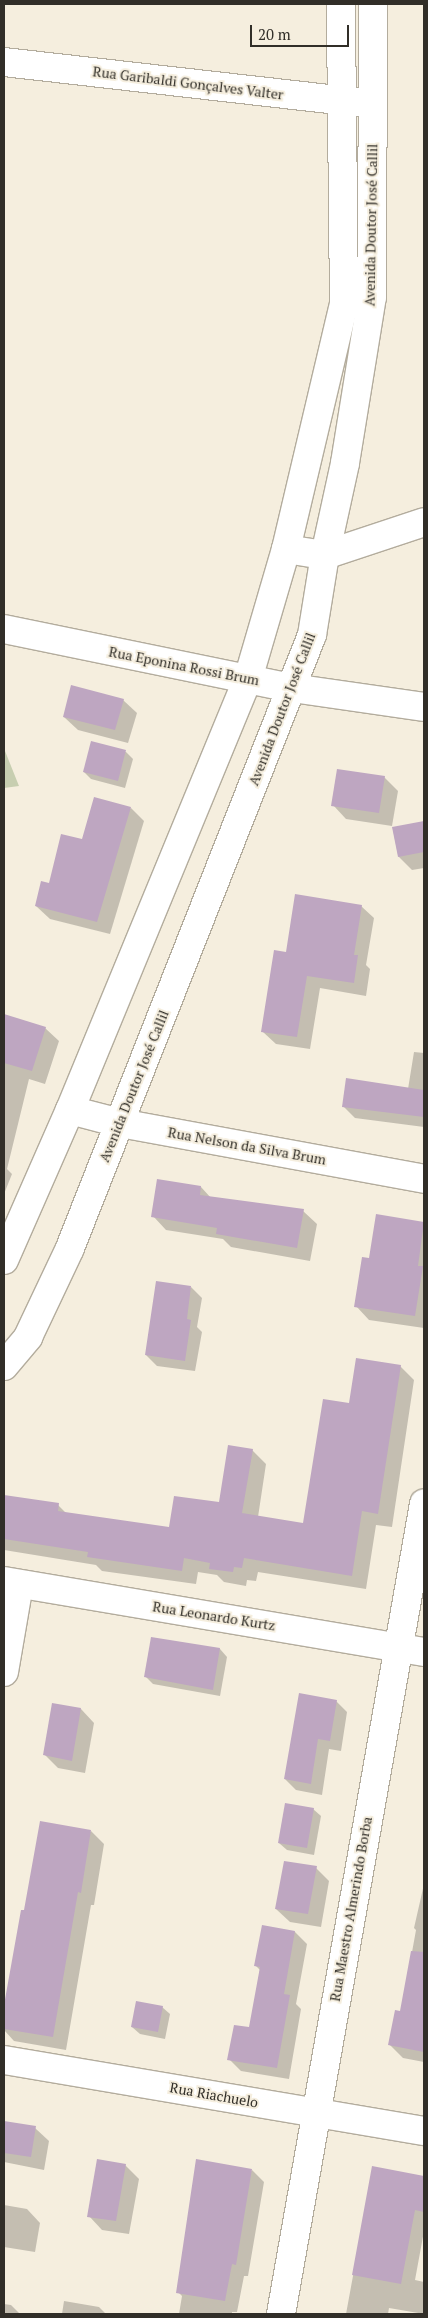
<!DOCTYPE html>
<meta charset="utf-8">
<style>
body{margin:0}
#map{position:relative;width:428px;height:2318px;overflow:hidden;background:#f5eede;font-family:"PT Serif",serif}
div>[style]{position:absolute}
.green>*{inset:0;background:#c7ceb0}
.shadow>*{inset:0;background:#0003}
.building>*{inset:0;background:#bea6c1}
.roads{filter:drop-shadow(1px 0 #b3ac9d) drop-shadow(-1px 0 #b3ac9d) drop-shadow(0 1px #b3ac9d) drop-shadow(0 -1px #b3ac9d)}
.minor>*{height:28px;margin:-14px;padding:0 14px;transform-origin:14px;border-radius:14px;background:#fff}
.tertiary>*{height:28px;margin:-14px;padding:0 14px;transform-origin:14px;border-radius:14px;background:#fff}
.secondary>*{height:28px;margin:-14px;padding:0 14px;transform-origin:14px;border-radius:14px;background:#fff}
span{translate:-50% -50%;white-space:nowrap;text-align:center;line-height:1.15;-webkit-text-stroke:4px #f5eede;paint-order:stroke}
.street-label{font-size:14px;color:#312e28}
.frame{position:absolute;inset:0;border:5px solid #312e28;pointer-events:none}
.scale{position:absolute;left:250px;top:25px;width:99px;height:22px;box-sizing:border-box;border:2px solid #312e28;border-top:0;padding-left:6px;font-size:15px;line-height:18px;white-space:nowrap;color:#312e28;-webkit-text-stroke:4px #f5eede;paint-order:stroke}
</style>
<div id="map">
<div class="green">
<div style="clip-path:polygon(5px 751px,19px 786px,4px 788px)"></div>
</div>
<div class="shadow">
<div style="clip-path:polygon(123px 700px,137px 713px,128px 743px,78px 730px,64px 717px)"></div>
<div style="clip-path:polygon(91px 743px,126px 752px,133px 759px,125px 788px,91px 779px,84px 772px)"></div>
<div style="clip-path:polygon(384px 777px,398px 791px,392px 826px,346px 819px,333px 805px)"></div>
<div style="clip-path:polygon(131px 808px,144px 821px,110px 934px,50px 919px,36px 906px,50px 885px,83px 841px)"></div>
<div style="clip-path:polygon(424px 823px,424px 868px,412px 870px,399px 857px,394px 828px)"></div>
<div style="clip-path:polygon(361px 906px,374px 918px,366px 965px,370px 969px,366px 996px,320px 988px,310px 1049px,276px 1044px,263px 1032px,287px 953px)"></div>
<div style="clip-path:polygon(4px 1015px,45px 1028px,59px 1041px,45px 1084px,29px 1079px,7px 1169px,12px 1174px,4px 1194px)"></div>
<div style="clip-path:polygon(414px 1052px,424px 1053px,424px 1127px,355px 1118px,343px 1106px,408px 1089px)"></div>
<div style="clip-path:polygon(201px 1187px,211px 1198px,303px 1211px,317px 1224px,310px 1261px,231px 1247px,223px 1239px,166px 1230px,153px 1216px)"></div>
<div style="clip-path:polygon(377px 1216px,424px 1223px,424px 1328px,369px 1320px,356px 1306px,370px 1260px)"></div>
<div style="clip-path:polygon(191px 1287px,202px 1298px,197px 1327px,202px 1332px,195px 1371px,157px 1366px,146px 1355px)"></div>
<div style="clip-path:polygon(400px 1366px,414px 1380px,392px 1527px,376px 1525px,366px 1589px,258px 1572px,256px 1581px,247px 1580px,246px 1586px,224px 1582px,217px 1575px,198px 1572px,196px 1584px,102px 1571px,96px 1565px,4px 1550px,4px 1496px,58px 1505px,67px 1514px,170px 1529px,220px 1503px,252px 1450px,266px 1464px,258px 1517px,304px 1524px,350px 1404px)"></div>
<div style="clip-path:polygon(152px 1638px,220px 1649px,227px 1657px,220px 1696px,153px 1684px,146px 1677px)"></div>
<div style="clip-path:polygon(336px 1701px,347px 1712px,341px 1751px,329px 1749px,322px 1795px,296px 1790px,285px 1779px)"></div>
<div style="clip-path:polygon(53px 1705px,81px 1709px,94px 1723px,85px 1773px,58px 1768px,45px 1755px)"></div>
<div style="clip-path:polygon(313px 1809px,321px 1816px,314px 1855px,287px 1850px,279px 1843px)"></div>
<div style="clip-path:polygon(91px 1831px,104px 1844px,94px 1905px,91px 1905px,66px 2050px,14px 2041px,4px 2030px,4px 2012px,22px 1911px,25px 1912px)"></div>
<div style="clip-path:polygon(316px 1868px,329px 1881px,321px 1927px,290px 1922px,276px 1909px)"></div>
<div style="clip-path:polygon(424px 1884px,424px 2062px,403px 2058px,389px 2044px,401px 2013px,416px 1930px,414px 1928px)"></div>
<div style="clip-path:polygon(263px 1927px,295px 1932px,307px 1944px,296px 2004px,301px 2009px,289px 2079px,241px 2071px,229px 2059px,250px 2029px,260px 1970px,256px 1966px)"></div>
<div style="clip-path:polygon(162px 2007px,170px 2014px,165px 2039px,140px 2034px,132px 2027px)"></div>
<div style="clip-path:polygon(4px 2122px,35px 2128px,49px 2141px,44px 2170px,4px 2162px)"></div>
<div style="clip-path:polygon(125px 2165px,139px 2179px,129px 2234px,102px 2230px,89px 2216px)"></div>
<div style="clip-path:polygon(373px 2167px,424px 2177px,424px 2231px,415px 2280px,424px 2282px,424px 2314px,389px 2308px,388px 2314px,346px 2314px)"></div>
<div style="clip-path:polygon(252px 2170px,264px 2182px,248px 2276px,244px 2276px,237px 2312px,232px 2312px,232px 2314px,179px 2314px,182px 2296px,178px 2292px)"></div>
<div style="clip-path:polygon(4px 2205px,27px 2209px,40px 2223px,35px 2252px,4px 2247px)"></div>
<div style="clip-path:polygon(64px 2301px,99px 2307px,106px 2314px,62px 2314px)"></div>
<div style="clip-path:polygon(4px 2304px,11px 2305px,20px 2314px,4px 2314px)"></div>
</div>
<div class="building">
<div style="clip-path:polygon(71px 685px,124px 699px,115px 730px,63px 717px)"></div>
<div style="clip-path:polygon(91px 741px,126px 750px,118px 781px,83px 772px)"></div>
<div style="clip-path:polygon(337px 769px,385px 776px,379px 813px,331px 806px)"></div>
<div style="clip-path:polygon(94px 797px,131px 807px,97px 922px,35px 906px,41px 881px,49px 883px,61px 834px,82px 839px)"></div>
<div style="clip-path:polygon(424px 821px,424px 852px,398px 857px,392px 827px)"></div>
<div style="clip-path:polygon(295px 894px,362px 905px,354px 955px,358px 955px,354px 983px,307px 976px,297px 1037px,261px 1032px,274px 950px,286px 952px)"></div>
<div style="clip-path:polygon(4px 1014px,46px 1027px,32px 1071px,4px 1063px)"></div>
<div style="clip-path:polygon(346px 1078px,424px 1090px,424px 1117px,342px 1107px)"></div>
<div style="clip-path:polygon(157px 1179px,201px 1186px,200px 1195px,304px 1209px,297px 1248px,216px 1234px,217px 1228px,151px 1217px)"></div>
<div style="clip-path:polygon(376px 1214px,424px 1222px,418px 1266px,423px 1266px,415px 1316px,354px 1307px,362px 1257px,369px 1258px)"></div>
<div style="clip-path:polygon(156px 1281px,191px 1286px,187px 1319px,191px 1320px,185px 1361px,145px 1355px)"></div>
<div style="clip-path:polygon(356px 1358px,401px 1365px,378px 1514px,362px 1511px,352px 1576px,244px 1558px,242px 1568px,234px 1567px,233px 1572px,209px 1569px,210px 1563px,184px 1558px,182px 1571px,87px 1557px,88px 1552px,4px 1539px,4px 1495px,59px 1503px,58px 1511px,169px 1527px,174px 1496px,219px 1502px,228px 1445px,253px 1449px,242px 1513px,303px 1523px,323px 1399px,349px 1403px)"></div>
<div style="clip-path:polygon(151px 1637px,220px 1648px,213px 1690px,144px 1677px)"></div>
<div style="clip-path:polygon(299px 1693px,337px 1700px,330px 1741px,318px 1739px,311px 1784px,284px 1779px)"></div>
<div style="clip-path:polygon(52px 1703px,81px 1708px,72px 1761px,43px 1755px)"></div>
<div style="clip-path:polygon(285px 1803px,314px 1808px,307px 1848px,278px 1843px)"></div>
<div style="clip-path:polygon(40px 1821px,91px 1830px,81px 1893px,78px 1892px,53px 2037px,4px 2029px,4px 2005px,21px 1910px,24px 1910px)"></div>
<div style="clip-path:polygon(284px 1861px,317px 1866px,308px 1914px,275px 1909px)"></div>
<div style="clip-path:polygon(262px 1925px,295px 1931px,284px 1994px,290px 1995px,277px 2068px,227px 2060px,234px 2025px,249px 2027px,260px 1967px,254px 1966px)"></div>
<div style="clip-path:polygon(411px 1951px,424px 1952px,424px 2052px,388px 2045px,395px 2010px,400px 2011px)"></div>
<div style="clip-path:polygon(136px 2001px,163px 2006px,158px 2032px,131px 2027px)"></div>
<div style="clip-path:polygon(4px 2121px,36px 2126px,31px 2157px,4px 2153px)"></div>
<div style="clip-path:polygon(97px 2159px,126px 2164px,116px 2221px,87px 2217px)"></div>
<div style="clip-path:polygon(196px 2159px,252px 2169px,236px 2265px,232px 2264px,225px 2301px,176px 2293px)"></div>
<div style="clip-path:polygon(372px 2166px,424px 2176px,424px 2212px,415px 2210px,401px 2284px,352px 2275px)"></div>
</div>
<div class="roads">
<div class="minor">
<div style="left:4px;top:62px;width:370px;rotate:6.5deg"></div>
<div style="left:286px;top:549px;width:39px;rotate:9deg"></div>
<div style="left:325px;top:555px;width:104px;rotate:-18.4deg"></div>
<div style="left:4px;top:629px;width:294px;rotate:11.6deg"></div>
<div style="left:292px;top:688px;width:133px;rotate:8.2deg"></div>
<div style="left:70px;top:1110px;width:52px;rotate:14.6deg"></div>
<div style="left:120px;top:1123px;width:309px;rotate:10.4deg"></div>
<div style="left:4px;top:1581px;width:426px;rotate:9.6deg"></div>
<div style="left:4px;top:1672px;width:89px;rotate:-80.3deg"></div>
<div style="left:281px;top:2314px;width:823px;rotate:-79.99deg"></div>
</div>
<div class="tertiary">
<div style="left:4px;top:2060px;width:426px;rotate:9.6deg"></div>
</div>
<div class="secondary">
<div style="left:4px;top:1260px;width:164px;rotate:-66.3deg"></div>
<div style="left:70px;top:1110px;width:466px;rotate:-67.6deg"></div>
<div style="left:248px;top:679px;width:135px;rotate:-73.7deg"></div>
<div style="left:286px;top:549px;width:252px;rotate:-76.7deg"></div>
<div style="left:344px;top:304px;width:300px;rotate:-90.6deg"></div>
<div style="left:4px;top:1366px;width:38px;rotate:-50deg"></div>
<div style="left:28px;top:1337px;width:98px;rotate:-64.7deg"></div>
<div style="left:70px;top:1248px;width:659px;rotate:-68.46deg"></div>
<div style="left:312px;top:635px;width:81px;rotate:-80.8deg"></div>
<div style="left:325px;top:555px;width:94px;rotate:-77.7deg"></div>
<div style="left:345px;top:463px;width:168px;rotate:-80.8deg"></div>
<div style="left:372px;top:297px;width:293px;rotate:-89.8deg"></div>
</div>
</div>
<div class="street-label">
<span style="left:188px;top:83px;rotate:7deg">Rua Garibaldi Gonçalves Valter</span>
<span style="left:371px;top:225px;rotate:-89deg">Avenida Doutor José Callil</span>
<span style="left:184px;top:666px;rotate:11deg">Rua Eponina Rossi Brum</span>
<span style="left:282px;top:709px;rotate:-69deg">Avenida Doutor José Callil</span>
<span style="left:134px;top:1086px;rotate:-68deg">Avenida Doutor José Callil</span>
<span style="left:247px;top:1146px;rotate:10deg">Rua Nelson da Silva Brum</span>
<span style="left:214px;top:1616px;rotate:9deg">Rua Leonardo Kurtz</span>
<span style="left:351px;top:1909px;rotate:-80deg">Rua Maestro Almerindo Borba</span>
<span style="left:214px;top:2095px;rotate:10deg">Rua Riachuelo</span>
</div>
<div class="frame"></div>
<div class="scale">20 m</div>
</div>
